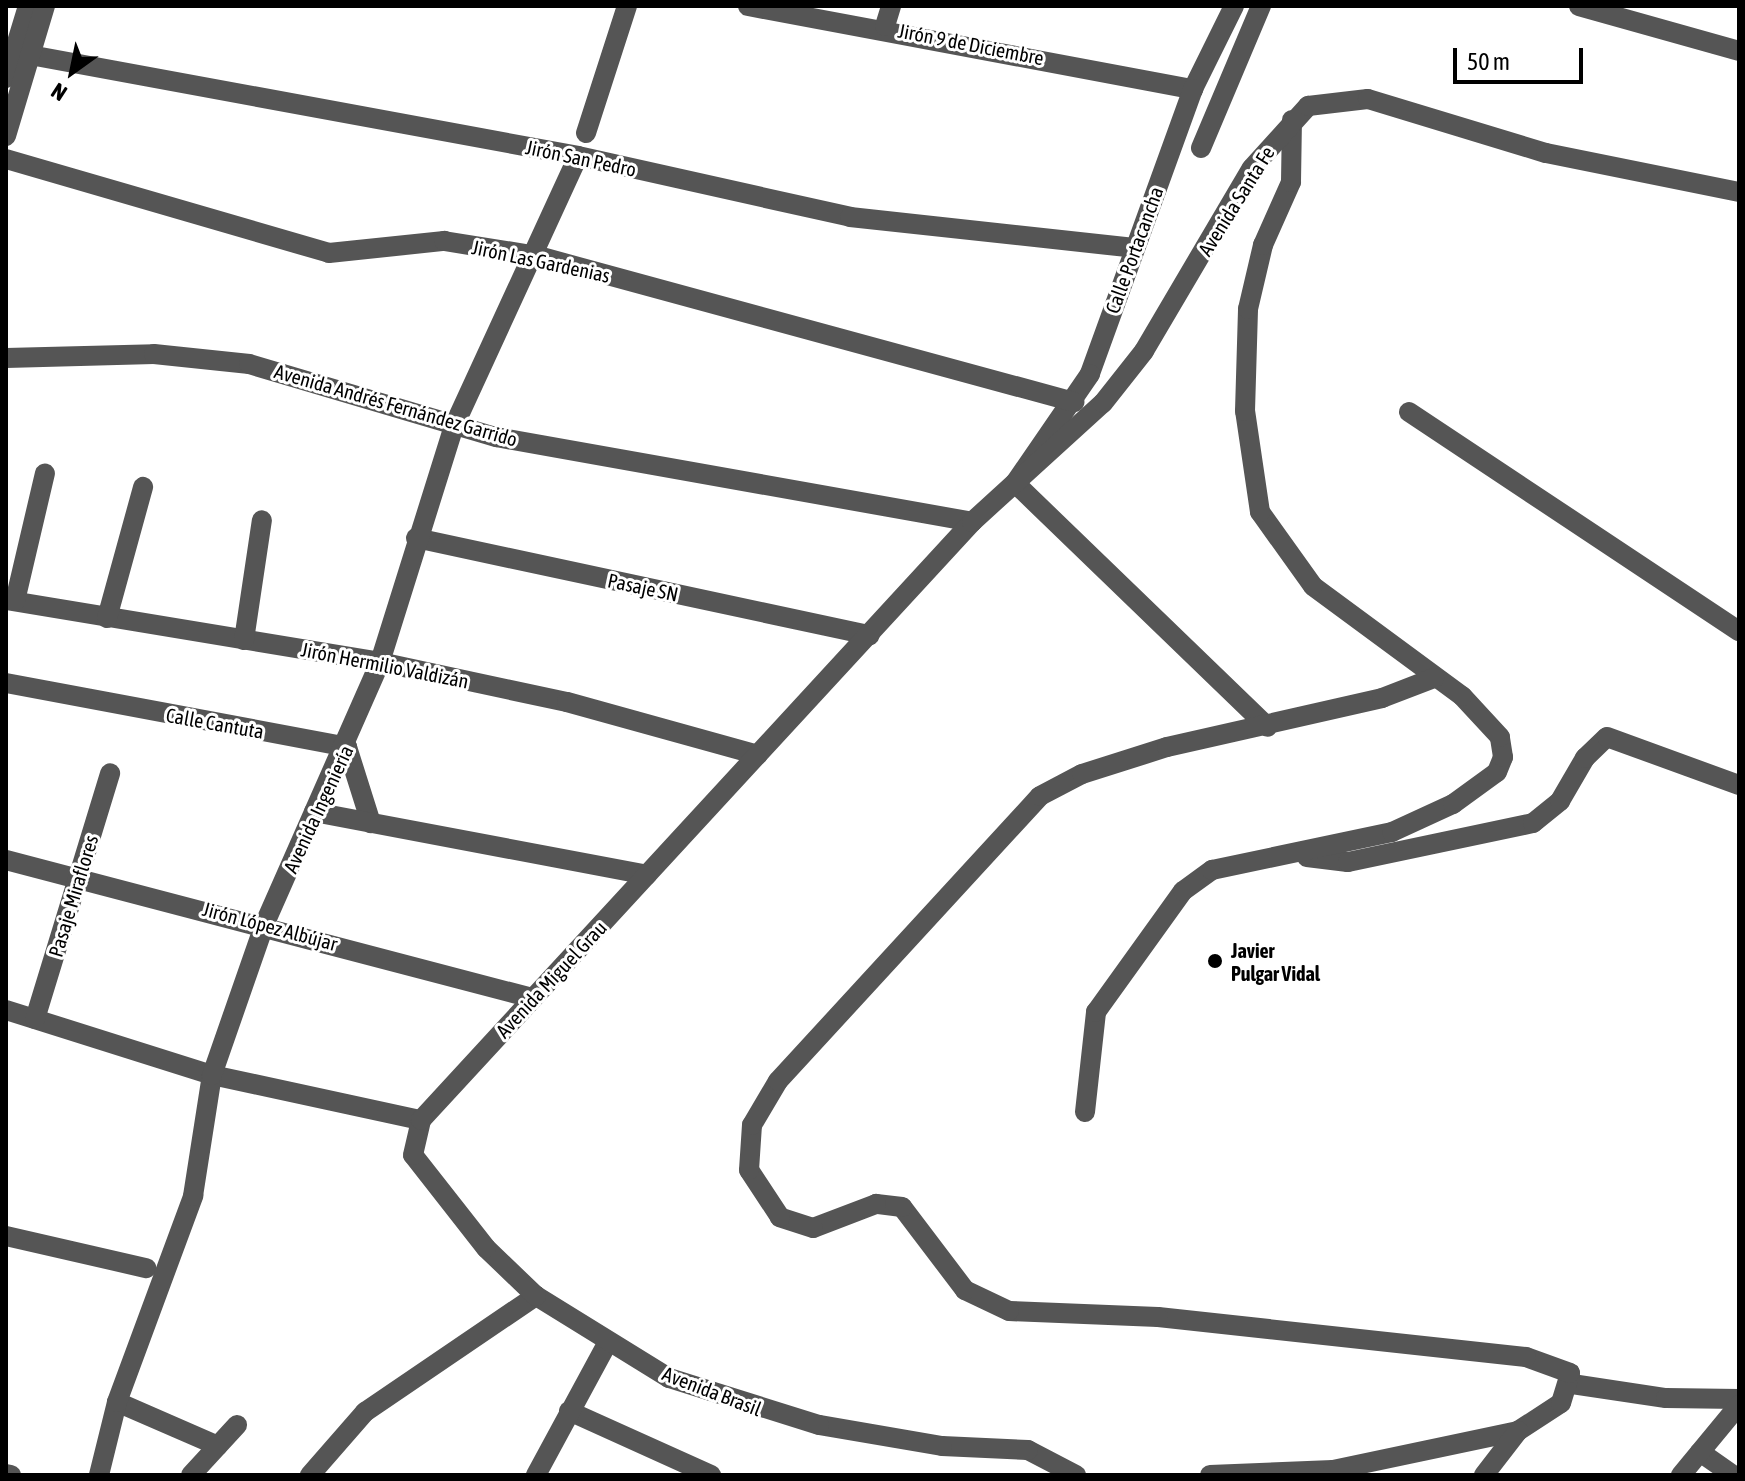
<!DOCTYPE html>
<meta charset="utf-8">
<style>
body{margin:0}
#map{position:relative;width:1745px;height:1481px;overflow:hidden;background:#fff;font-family:"Asap Condensed",sans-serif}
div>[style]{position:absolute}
.minor>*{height:20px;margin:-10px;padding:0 10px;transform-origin:10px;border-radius:10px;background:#555}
.dots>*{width:22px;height:22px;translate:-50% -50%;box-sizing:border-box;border:4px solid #fff;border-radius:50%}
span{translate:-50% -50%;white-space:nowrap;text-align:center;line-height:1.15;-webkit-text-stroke:6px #fff;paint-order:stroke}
.street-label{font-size:20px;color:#000}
.poi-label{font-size:20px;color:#000;font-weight:700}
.left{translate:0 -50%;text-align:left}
.frame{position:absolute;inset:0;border:8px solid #000;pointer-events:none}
.north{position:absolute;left:32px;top:32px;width:80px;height:80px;-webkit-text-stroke:6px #fff;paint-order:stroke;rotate:213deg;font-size:22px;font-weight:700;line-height:32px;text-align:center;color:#000}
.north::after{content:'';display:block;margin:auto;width:28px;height:36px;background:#000;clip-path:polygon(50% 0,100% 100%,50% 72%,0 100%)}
.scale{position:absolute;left:1453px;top:48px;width:130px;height:36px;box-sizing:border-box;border:4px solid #000;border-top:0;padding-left:10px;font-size:24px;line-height:28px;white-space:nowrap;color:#000;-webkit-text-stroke:6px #fff;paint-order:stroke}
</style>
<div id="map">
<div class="minor">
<div style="left:748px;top:6px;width:453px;rotate:10.6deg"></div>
<div style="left:1234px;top:6px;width:93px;rotate:116.3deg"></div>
<div style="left:1193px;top:89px;width:303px;rotate:109.9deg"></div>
<div style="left:1090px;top:374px;width:132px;rotate:124.5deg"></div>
<div style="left:1015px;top:483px;width:351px;rotate:44deg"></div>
<div style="left:1579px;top:6px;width:166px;rotate:15.7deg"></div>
<div style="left:885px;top:26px;width:21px;rotate:-73deg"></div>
<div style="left:30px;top:55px;width:557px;rotate:10.44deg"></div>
<div style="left:578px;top:156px;width:279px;rotate:12.6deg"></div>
<div style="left:850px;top:217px;width:286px;rotate:6.2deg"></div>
<div style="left:6px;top:78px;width:75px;rotate:-73deg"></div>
<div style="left:586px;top:133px;width:133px;rotate:-72.1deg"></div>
<div style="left:6px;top:136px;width:136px;rotate:-73.3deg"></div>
<div style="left:1201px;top:148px;width:154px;rotate:-67.1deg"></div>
<div style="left:6px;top:159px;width:336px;rotate:16.2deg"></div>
<div style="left:329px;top:253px;width:116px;rotate:-6deg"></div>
<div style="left:444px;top:241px;width:95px;rotate:9.1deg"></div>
<div style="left:538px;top:256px;width:556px;rotate:15.24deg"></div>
<div style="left:6px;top:358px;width:148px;rotate:-1.5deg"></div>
<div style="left:154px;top:354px;width:96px;rotate:6deg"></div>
<div style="left:249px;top:364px;width:258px;rotate:16.5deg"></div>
<div style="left:496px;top:437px;width:484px;rotate:10.1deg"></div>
<div style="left:1409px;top:412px;width:396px;rotate:33.6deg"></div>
<div style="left:416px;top:538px;width:464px;rotate:12.1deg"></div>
<div style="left:6px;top:600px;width:379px;rotate:9.4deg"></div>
<div style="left:380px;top:662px;width:191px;rotate:12.1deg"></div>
<div style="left:567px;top:702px;width:198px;rotate:15.5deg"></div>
<div style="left:15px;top:601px;width:131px;rotate:-76.8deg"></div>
<div style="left:107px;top:618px;width:136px;rotate:-74.6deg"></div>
<div style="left:244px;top:640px;width:121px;rotate:-81.5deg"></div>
<div style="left:6px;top:683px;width:347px;rotate:10.6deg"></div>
<div style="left:347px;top:747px;width:80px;rotate:72.5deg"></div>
<div style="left:314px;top:812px;width:339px;rotate:10.7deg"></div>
<div style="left:1307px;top:857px;width:41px;rotate:7deg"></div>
<div style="left:1348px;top:862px;width:189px;rotate:-11.9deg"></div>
<div style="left:1533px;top:823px;width:35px;rotate:-39deg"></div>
<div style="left:1560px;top:801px;width:50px;rotate:-59.8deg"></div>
<div style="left:1585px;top:758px;width:30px;rotate:-44deg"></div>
<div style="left:1607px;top:737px;width:140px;rotate:20deg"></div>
<div style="left:6px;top:860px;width:544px;rotate:14.7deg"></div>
<div style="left:6px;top:1010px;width:216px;rotate:17.5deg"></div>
<div style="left:212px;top:1075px;width:214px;rotate:12.2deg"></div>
<div style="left:35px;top:1019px;width:257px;rotate:-73deg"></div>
<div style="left:1085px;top:1112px;width:101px;rotate:-83.7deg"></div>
<div style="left:1096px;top:1012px;width:149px;rotate:-54.3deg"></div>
<div style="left:1183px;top:891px;width:36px;rotate:-36deg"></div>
<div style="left:1212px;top:870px;width:184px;rotate:-11.9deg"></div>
<div style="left:1392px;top:832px;width:67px;rotate:-24.7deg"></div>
<div style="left:1453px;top:804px;width:54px;rotate:-36deg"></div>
<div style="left:1497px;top:772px;width:16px;rotate:-68deg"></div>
<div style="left:1503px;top:757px;width:20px;rotate:-99deg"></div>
<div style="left:1500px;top:737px;width:56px;rotate:-132.8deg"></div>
<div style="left:1462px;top:696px;width:185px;rotate:-143.6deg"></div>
<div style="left:1313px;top:586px;width:91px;rotate:-125.6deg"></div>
<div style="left:1260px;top:512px;width:102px;rotate:-98.4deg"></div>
<div style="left:1245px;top:411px;width:102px;rotate:-88.3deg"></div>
<div style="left:1248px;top:309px;width:66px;rotate:-76.8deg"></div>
<div style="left:1263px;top:245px;width:69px;rotate:-66deg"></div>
<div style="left:1291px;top:182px;width:62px;rotate:-89.1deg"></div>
<div style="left:6px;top:1236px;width:144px;rotate:12.9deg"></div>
<div style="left:1572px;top:1384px;width:95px;rotate:8.5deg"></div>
<div style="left:1666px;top:1398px;width:73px;rotate:0.8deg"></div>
<div style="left:117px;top:1402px;width:110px;rotate:23.5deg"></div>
<div style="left:569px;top:1411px;width:156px;rotate:24.3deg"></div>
<div style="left:1700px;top:1452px;width:40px;rotate:34.9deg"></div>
<div style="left:6px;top:1474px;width:5px;rotate:11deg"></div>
<div style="left:99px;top:1475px;width:75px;rotate:-76.1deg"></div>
<div style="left:117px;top:1402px;width:220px;rotate:-69.7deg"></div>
<div style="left:193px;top:1196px;width:122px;rotate:-81.1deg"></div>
<div style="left:212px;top:1075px;width:161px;rotate:-70.8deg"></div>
<div style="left:265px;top:923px;width:285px;rotate:-66.2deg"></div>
<div style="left:380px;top:662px;width:247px;rotate:-72.6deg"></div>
<div style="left:454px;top:426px;width:297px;rotate:-65.3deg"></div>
<div style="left:191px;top:1475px;width:68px;rotate:-47.4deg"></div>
<div style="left:310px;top:1475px;width:84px;rotate:-48.9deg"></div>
<div style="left:365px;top:1412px;width:207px;rotate:-34.2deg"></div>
<div style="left:536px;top:1475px;width:151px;rotate:-61.6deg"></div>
<div style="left:1076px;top:1475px;width:54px;rotate:-152.5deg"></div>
<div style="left:1028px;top:1450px;width:86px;rotate:-177.3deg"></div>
<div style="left:942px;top:1446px;width:125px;rotate:-170.3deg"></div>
<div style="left:819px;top:1425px;width:157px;rotate:-162.6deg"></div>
<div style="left:669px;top:1378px;width:156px;rotate:-148.3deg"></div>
<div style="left:536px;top:1296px;width:69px;rotate:-136.2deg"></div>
<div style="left:486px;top:1248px;width:118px;rotate:-128.1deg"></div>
<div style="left:413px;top:1155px;width:36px;rotate:-77deg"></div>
<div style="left:421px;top:1120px;width:813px;rotate:-47.34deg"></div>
<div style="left:972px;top:522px;width:177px;rotate:-42.3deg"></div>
<div style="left:1103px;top:403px;width:66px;rotate:-51.7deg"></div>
<div style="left:1144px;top:351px;width:212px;rotate:-59.5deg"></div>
<div style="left:1252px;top:168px;width:84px;rotate:-47.9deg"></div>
<div style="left:1308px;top:106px;width:60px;rotate:-6.7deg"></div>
<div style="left:1368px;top:99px;width:186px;rotate:16.9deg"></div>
<div style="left:1546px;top:153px;width:197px;rotate:11.4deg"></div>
<div style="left:1210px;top:1475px;width:123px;rotate:-2.3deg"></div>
<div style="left:1333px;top:1470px;width:189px;rotate:-11.9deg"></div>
<div style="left:1518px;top:1431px;width:51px;rotate:-33.1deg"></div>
<div style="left:1561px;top:1403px;width:31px;rotate:-73deg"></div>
<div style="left:1570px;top:1373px;width:47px;rotate:-160deg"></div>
<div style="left:1526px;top:1357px;width:370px;rotate:-173.8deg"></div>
<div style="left:1158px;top:1317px;width:149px;rotate:-177.7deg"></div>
<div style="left:1009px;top:1311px;width:49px;rotate:-154.5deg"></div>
<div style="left:965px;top:1290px;width:104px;rotate:-127.2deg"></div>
<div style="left:902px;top:1207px;width:26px;rotate:-173deg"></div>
<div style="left:876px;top:1204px;width:67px;rotate:159.1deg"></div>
<div style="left:813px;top:1228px;width:35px;rotate:-162deg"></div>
<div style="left:780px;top:1217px;width:56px;rotate:-123.4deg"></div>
<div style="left:749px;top:1170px;width:45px;rotate:-86.2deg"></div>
<div style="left:752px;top:1125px;width:51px;rotate:-59.4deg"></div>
<div style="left:778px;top:1081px;width:387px;rotate:-47.4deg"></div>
<div style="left:1040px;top:796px;width:47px;rotate:-27.6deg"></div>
<div style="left:1082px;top:774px;width:89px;rotate:-17.6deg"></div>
<div style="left:1167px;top:747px;width:221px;rotate:-12.8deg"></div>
<div style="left:1382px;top:698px;width:56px;rotate:-21deg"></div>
<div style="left:1484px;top:1475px;width:56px;rotate:-52.3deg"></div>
<div style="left:1681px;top:1475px;width:91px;rotate:-50.4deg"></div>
</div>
<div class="dots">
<div style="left:1215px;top:961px;background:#000"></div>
</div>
<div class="street-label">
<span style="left:971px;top:44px;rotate:11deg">Jirón 9 de Diciembre</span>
<span style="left:581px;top:158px;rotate:12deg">Jirón San Pedro</span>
<span style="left:1236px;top:201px;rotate:-58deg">Avenida Santa Fe</span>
<span style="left:1134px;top:250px;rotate:-70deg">Calle Portacancha</span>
<span style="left:541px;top:261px;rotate:12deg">Jirón Las Gardenias</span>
<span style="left:396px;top:405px;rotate:16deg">Avenida Andrés Fernández Garrido</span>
<span style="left:643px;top:587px;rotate:12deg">Pasaje SN</span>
<span style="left:385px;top:665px;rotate:11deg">Jirón Hermilio Valdizán</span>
<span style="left:215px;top:723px;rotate:10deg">Calle Cantuta</span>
<span style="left:318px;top:809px;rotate:-65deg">Avenida Ingeniería</span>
<span style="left:73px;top:896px;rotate:-73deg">Pasaje Miraflores</span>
<span style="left:270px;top:926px;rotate:15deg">Jirón López Albújar</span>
<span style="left:551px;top:979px;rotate:-47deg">Avenida Miguel Grau</span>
<span style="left:712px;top:1391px;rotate:21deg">Avenida Brasil</span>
</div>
<div class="poi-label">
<span class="left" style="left:1231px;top:962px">Javier<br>Pulgar Vidal</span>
</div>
<div class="frame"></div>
<div class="north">N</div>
<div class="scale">50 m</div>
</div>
